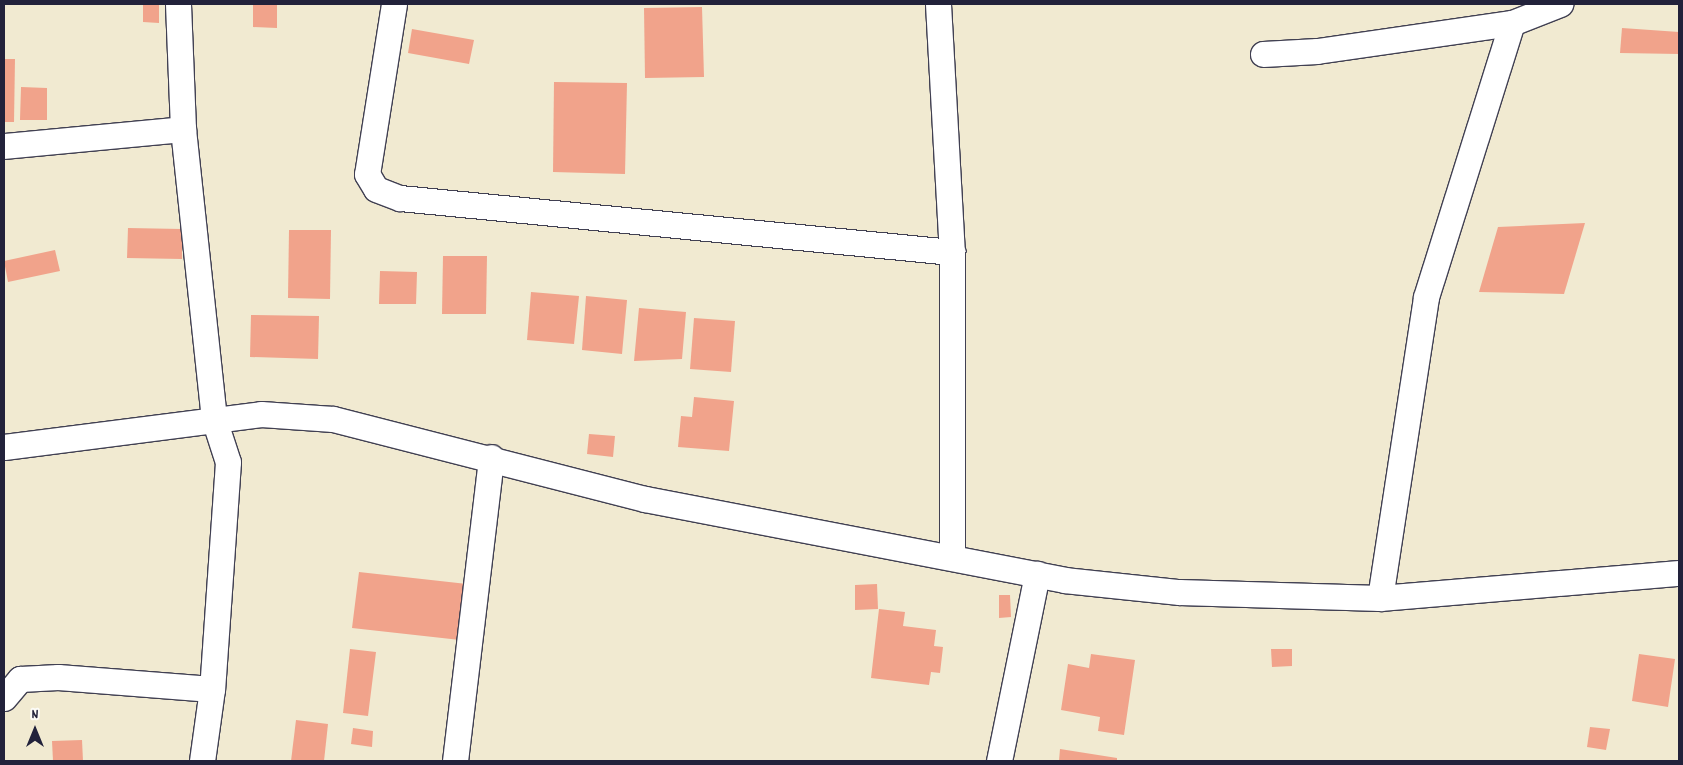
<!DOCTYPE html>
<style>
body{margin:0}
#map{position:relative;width:1683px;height:765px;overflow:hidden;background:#f1ead1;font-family:Dekko,sans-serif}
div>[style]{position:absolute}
.building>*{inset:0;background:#f1a38b}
.roads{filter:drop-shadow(1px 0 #414052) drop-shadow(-1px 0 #414052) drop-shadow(0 1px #414052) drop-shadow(0 -1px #414052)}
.minor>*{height:25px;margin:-12.5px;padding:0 12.5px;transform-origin:12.5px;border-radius:12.5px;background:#fff}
span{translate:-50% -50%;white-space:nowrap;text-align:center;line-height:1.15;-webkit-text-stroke:5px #fdfcf7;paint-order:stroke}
.frame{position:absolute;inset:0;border:5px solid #22223b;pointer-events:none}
.north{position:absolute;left:10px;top:705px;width:50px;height:50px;-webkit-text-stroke:4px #fdfcf7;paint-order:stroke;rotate:0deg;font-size:14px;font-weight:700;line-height:20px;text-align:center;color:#22223b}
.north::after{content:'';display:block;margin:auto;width:18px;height:22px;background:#22223b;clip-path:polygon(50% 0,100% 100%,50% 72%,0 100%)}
</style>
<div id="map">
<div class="building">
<div style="clip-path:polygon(253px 4px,277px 4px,277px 28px,253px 27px)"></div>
<div style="clip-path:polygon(143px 5px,159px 5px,159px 23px,143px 22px)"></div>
<div style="clip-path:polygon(702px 7px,704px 77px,645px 78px,644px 8px)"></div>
<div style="clip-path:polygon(1622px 28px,1679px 32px,1679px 54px,1620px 53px)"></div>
<div style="clip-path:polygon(412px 29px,474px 40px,469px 64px,408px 53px)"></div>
<div style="clip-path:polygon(4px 59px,15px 59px,14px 122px,4px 122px)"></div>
<div style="clip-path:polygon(554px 82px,627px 83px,625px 174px,553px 172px)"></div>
<div style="clip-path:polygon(21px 87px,47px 88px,47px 120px,20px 120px)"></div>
<div style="clip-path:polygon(1585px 223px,1564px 294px,1479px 292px,1498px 227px)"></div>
<div style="clip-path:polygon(128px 228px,182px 229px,182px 259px,127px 258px)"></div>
<div style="clip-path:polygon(289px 230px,331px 230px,330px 299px,288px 298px)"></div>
<div style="clip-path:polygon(55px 250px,60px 271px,8px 282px,4px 261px)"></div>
<div style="clip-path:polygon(443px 256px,487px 256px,486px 314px,442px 314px)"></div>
<div style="clip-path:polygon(380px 271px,417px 272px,416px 304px,379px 304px)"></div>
<div style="clip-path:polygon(531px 292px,579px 296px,574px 344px,527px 340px)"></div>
<div style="clip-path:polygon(586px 296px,627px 300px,622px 354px,582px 350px)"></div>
<div style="clip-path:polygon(639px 308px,686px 312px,682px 359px,634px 361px)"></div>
<div style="clip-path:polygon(251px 315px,319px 316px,318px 359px,250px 357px)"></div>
<div style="clip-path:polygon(694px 318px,735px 321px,731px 372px,690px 369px)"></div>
<div style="clip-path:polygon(694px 397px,734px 401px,729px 451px,678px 447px,681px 416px,692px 417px)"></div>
<div style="clip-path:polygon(589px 434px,615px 436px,613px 457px,587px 454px)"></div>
<div style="clip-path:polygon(359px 572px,467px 584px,460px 640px,352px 628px)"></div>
<div style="clip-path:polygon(877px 584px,878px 609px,855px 610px,855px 585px)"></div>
<div style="clip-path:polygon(999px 595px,1010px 595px,1011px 617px,999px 618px)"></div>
<div style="clip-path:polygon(879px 609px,905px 612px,903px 626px,936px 630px,934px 646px,943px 647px,940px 673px,931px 672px,929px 685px,871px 678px)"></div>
<div style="clip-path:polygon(350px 649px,376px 652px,368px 716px,343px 713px)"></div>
<div style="clip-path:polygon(1271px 649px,1292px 649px,1292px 666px,1272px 667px)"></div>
<div style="clip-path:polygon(1091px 654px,1135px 660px,1124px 735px,1098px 731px,1100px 717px,1061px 710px,1068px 664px,1089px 668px)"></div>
<div style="clip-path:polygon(1639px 654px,1675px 659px,1668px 707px,1632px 701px)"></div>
<div style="clip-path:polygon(296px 720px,328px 724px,324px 761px,291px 761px)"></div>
<div style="clip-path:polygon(1590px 727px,1610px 729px,1606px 750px,1587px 747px)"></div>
<div style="clip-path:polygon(353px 728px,373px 731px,372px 747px,351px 744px)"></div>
<div style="clip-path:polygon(82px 740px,83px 761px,53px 761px,52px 741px)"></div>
<div style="clip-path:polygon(1060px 749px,1117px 758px,1117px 761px,1059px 761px)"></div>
</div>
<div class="roads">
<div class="minor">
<div style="left:178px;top:4px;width:125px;rotate:87.7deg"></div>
<div style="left:183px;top:129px;width:292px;rotate:83.9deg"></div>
<div style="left:214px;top:419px;width:45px;rotate:72deg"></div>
<div style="left:228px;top:462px;width:228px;rotate:94deg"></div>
<div style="left:212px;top:689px;width:73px;rotate:97.9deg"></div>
<div style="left:394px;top:4px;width:172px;rotate:99deg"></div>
<div style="left:367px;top:174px;width:17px;rotate:59deg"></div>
<div style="left:376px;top:189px;width:26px;rotate:21deg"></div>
<div style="left:400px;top:198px;width:555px;rotate:5.59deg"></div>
<div style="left:938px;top:4px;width:248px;rotate:86.8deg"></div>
<div style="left:952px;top:252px;width:305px;rotate:90deg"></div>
<div style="left:1263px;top:54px;width:54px;rotate:-3.2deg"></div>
<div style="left:1317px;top:51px;width:197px;rotate:-8.2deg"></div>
<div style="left:1512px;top:23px;width:52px;rotate:-21.6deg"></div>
<div style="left:4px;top:146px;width:180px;rotate:-5.4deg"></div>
<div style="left:4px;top:447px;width:259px;rotate:-7.3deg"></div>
<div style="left:261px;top:414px;width:72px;rotate:4deg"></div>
<div style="left:333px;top:419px;width:322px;rotate:14.4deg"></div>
<div style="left:645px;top:499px;width:427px;rotate:10.9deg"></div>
<div style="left:1064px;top:580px;width:116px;rotate:6deg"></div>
<div style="left:1179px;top:592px;width:201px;rotate:1.7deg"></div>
<div style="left:1380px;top:598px;width:300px;rotate:-4.8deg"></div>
<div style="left:1380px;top:598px;width:304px;rotate:-81.3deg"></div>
<div style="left:1426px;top:297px;width:287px;rotate:-72.6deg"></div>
<div style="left:4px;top:698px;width:25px;rotate:-50deg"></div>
<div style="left:20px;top:679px;width:38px;rotate:-3deg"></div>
<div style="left:58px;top:677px;width:154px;rotate:4.5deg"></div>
<div style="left:455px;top:761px;width:306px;rotate:-83.2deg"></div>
<div style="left:999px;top:761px;width:191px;rotate:-78.5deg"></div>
</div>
</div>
<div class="frame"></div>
<div class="north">N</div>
</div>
